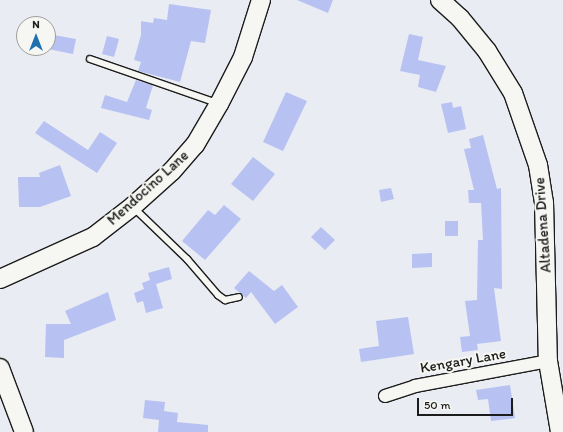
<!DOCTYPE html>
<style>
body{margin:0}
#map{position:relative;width:563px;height:432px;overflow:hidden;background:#e9ecf2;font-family:Itim,sans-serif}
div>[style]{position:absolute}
.building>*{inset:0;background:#b7c2f3}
.roads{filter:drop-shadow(1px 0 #1c1c1c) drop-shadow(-1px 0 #1c1c1c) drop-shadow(0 1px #1c1c1c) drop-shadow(0 -1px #1c1c1c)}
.lane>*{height:6px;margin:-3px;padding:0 3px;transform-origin:3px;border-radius:3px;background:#f6f6f2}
.street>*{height:12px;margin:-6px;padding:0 6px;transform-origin:6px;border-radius:6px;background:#f6f6f2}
.secondary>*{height:18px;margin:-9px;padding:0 9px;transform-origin:9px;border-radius:9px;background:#f6f6f2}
span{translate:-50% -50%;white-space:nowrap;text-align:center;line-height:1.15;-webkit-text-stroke:4px #f6f6f2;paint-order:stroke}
.street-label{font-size:15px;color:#1c1c1c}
.north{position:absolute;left:16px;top:16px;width:40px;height:40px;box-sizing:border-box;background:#f6f6f2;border:1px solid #9f9f9c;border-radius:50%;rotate:0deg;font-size:11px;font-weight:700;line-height:16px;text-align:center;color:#1c1c1c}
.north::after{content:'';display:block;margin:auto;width:14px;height:18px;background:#1f6fb2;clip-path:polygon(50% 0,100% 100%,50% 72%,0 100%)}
.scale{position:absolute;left:417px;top:398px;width:96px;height:18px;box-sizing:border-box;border:2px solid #1c1c1c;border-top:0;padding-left:5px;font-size:12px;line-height:14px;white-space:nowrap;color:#1c1c1c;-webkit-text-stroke:3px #f6f6f2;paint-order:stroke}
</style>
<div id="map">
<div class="building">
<div style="clip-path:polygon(297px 0,333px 0,328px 13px)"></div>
<div style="clip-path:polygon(169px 4px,211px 10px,205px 43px,191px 41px,180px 82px,138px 71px,141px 62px,134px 60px,141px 35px,141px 21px,153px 23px,154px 18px,167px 20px)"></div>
<div style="clip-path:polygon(48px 34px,76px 39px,73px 54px,48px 49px)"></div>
<div style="clip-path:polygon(409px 34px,423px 37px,418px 60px,446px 66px,436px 92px,418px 87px,420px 75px,400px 71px)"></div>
<div style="clip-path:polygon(107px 36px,119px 39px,114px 57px,102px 54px)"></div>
<div style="clip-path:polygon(136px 80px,153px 85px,146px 108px,152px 110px,149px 120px,101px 108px,105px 95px,127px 102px)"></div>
<div style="clip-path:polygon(286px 92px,307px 101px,283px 151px,263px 142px)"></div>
<div style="clip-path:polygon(452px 102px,453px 108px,461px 106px,466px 129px,448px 133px,441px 104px)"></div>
<div style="clip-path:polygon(44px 121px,88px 150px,100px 132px,117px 143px,97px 173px,35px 133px)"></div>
<div style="clip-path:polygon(483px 135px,497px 189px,501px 188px,502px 289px,494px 288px,501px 341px,477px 344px,478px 350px,462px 352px,460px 337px,470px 336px,465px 301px,477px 300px,478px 240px,483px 240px,481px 203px,469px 203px,468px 190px,474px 190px,464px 149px,471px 148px,469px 139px)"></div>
<div style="clip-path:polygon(253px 157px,275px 174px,253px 201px,231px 184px)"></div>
<div style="clip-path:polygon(60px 165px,71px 196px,40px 207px,19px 207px,18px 177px,40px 177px,39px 173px)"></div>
<div style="clip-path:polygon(391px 188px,394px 199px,381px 202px,379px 190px)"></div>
<div style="clip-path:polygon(224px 205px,241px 219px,205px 260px,182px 241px,208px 210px,215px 215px)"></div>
<div style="clip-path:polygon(445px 221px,458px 221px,458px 236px,445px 236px)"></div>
<div style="clip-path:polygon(321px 227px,335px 240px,325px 250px,311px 237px)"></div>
<div style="clip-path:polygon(432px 253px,432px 267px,412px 268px,412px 254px)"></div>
<div style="clip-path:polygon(169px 267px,172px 279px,156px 284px,163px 308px,146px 313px,143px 301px,137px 303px,134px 293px,144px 289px,142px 283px,150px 280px,148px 273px)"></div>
<div style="clip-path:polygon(249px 271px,274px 291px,282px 285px,298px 307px,275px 324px,251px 292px,246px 298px,234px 288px)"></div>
<div style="clip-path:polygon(108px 292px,116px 320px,64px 340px,64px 358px,45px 357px,46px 324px,71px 324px,65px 311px)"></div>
<div style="clip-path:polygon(408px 317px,414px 354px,361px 362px,359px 349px,379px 346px,376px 321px)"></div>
<div style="clip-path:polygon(510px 385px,515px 418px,491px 421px,488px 399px,478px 400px,476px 390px)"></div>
<div style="clip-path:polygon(145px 400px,165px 402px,164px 411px,178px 413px,177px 422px,208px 425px,208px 432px,158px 432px,159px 420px,143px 418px)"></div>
</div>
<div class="roads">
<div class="lane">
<div style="left:90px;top:59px;width:134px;rotate:19.1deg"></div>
<div style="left:134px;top:208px;width:74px;rotate:43.9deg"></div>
<div style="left:187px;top:259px;width:48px;rotate:49.3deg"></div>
<div style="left:218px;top:295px;width:9px;rotate:36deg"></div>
<div style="left:225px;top:300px;width:14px;rotate:-12deg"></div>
</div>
<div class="street">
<div style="left:385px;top:396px;width:32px;rotate:-18deg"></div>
<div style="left:415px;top:386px;width:135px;rotate:-10.6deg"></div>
</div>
<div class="secondary">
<div style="left:440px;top:0;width:27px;rotate:42deg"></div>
<div style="left:460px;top:18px;width:43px;rotate:50.7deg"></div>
<div style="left:487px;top:51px;width:49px;rotate:58.2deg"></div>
<div style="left:513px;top:93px;width:76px;rotate:70.9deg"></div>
<div style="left:538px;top:165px;width:37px;rotate:81deg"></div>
<div style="left:544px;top:202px;width:159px;rotate:88.6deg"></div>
<div style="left:548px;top:361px;width:72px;rotate:80.4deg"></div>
<div style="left:0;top:279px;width:102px;rotate:-24.3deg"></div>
<div style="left:93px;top:237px;width:51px;rotate:-37.8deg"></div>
<div style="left:133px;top:206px;width:52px;rotate:-41.9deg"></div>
<div style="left:172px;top:171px;width:35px;rotate:-49deg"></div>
<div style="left:195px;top:145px;width:48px;rotate:-59.7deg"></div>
<div style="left:219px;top:104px;width:53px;rotate:-62.9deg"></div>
<div style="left:243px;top:57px;width:60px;rotate:-72.5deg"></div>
<div style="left:0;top:368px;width:68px;rotate:69.4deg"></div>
</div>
</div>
<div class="street-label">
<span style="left:148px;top:188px;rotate:-42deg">Mendocino Lane</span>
<span style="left:543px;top:225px;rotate:-94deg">Altadena Drive</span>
<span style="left:463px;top:361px;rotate:-10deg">Kengary Lane</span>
</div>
<div class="north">N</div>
<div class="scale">50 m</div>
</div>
